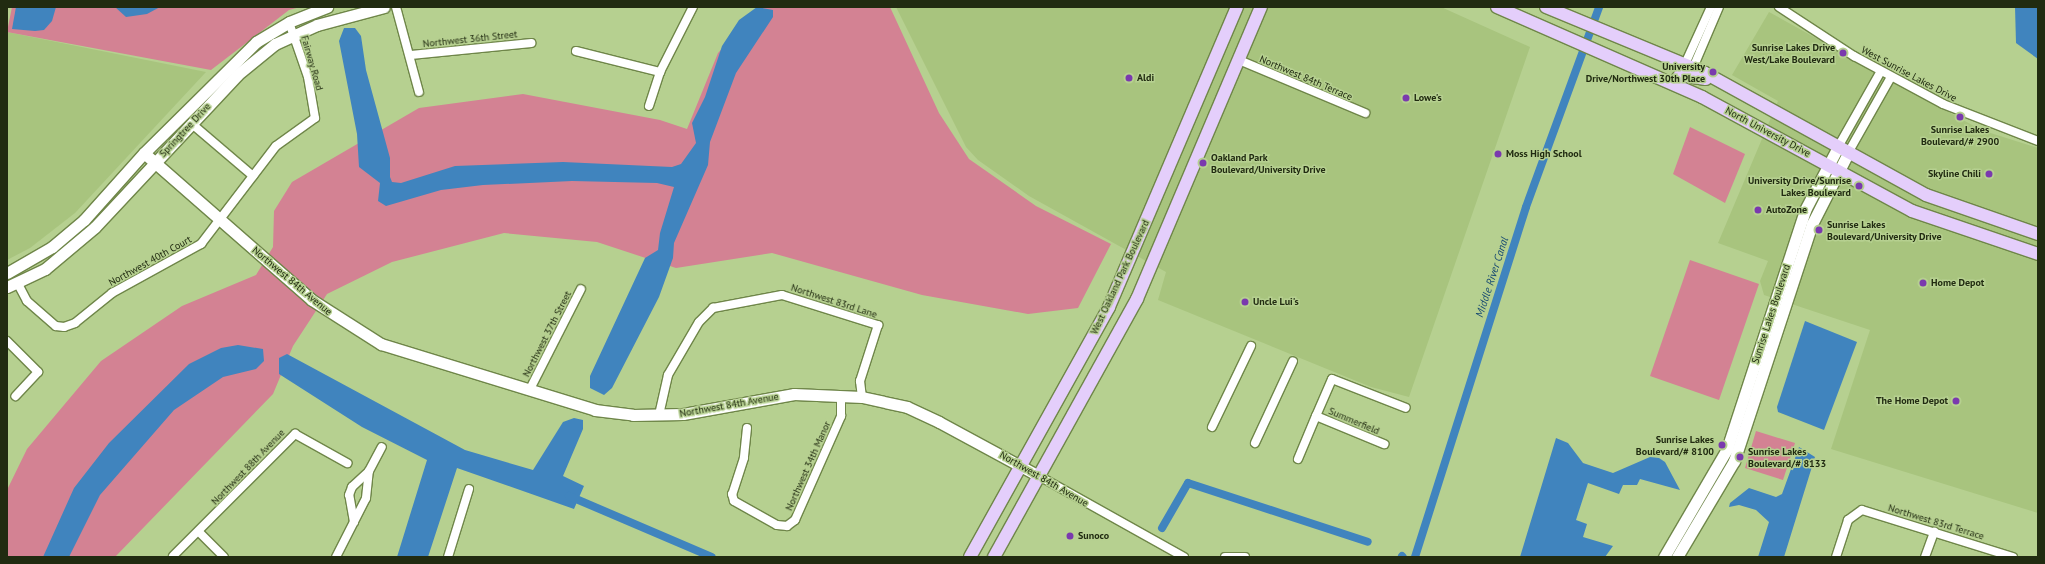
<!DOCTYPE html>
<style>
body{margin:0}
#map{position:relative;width:2045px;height:564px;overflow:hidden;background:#b6d090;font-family:"PT Sans",sans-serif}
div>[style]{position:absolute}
.built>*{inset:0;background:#a8c47e}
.green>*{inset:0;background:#d38293}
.water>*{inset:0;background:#4084be}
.canal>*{height:8px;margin:-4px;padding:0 4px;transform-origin:4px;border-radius:4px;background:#4084be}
.roads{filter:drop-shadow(1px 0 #6f8649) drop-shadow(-1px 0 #6f8649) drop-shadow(0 1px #6f8649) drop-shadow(0 -1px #6f8649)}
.street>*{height:8px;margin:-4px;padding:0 4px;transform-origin:4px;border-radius:4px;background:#fff}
.secondary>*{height:11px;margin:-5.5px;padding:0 5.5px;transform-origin:5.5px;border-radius:5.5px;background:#fff}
.primary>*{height:12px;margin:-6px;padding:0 6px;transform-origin:6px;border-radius:6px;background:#e4cefb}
.dots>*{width:11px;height:11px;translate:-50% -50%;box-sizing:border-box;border:2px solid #b6d090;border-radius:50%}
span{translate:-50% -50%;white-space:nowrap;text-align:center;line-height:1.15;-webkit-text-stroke:3px #b6d090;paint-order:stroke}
.street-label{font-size:10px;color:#212b11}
.poi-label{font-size:10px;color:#212b11;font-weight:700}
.right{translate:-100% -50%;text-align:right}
.left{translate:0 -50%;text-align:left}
.water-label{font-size:11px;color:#174971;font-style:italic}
.frame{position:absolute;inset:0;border:8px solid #212b11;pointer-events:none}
</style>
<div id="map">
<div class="built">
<div style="clip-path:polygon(896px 7px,1441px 7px,1530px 47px,1409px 397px,1371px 387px,1158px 300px,1166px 272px,1029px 196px,978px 160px,966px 147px)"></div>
<div style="clip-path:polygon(1769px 12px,1981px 130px,2038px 148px,2038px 513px,1831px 449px,1870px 330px,1764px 295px,1760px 281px,1768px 261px,1718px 243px,1778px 101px,1732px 75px)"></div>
<div style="clip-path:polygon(7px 32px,206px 72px,75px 213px,30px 248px,7px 260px)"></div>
</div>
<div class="green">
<div style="clip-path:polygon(12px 7px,300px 7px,289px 10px,211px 70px,7px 32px)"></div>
<div style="clip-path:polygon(761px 7px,890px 7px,939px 113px,969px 159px,1036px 206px,1111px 244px,1078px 308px,1028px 314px,922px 295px,772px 253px,676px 268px,597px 242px,504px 233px,392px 262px,327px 294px,293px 346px,273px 394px,115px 557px,7px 557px,7px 490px,27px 449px,101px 361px,182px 306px,256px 275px,273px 247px,274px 211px,292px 182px,419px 108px,523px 94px,660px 120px,687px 129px,718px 53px)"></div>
<div style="clip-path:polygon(1690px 127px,1745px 154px,1725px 203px,1673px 174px)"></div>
<div style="clip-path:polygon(1690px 260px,1759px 284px,1719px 400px,1650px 376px)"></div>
<div style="clip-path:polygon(1756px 431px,1795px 443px,1783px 480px,1745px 468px)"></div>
</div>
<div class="water">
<div style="clip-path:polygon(16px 7px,56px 7px,52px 21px,44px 30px,35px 31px,12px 29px)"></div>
<div style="clip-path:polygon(115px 7px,160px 7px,147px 14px,126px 17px)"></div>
<div style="clip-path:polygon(757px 7px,773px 10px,773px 17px,736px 73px,710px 142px,708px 165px,674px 243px,673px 258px,659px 297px,612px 388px,604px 395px,590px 388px,590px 376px,645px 258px,658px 250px,660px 233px,674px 187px,657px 183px,572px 181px,483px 185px,441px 190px,386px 206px,378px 201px,380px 183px,359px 167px,357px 134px,339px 41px,344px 28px,355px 28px,361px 36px,366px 70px,390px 158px,390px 177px,392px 182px,401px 183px,455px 166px,563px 162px,672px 167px,681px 164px,696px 143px,692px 123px,705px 97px,722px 46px,739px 20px)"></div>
<div style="clip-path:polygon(2015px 7px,2038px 7px,2038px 59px,2016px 43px)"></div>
<div style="clip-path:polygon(1805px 321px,1857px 342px,1824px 430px,1778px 412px,1777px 407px)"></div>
<div style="clip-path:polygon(238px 345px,263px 349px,264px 361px,256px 369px,223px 377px,174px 410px,100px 495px,69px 557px,43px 557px,74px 488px,109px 443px,189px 364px,221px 348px)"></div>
<div style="clip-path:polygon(287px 354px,465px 450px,533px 470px,563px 422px,574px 418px,583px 420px,583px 429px,563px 476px,584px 486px,574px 509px,457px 468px,428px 557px,397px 557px,427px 460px,362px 427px,279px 374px,279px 358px)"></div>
<div style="clip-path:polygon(1556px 438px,1568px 443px,1583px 463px,1613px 473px,1650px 457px,1659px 458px,1665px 462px,1680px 490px,1640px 479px,1637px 485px,1623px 485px,1619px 494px,1588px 483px,1576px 520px,1587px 524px,1583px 537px,1613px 546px,1605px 557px,1520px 557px)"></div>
<div style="clip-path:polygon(1799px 447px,1815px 457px,1784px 557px,1758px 557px,1769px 522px,1756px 510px,1739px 505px,1729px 507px,1730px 503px,1749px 488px,1776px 497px,1782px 494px)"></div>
</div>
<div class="canal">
<div style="left:569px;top:496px;width:155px;rotate:23.1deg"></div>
<div style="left:1162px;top:528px;width:52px;rotate:-60deg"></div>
<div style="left:1188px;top:483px;width:189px;rotate:18.1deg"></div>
<div style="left:1402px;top:556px;width:1px;rotate:45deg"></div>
<div style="left:1415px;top:557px;width:367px;rotate:-72.4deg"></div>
<div style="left:1526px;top:207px;width:213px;rotate:-69.9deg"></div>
</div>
<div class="roads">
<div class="street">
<div style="left:396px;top:7px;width:88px;rotate:74.9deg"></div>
<div style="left:1779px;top:7px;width:90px;rotate:33.2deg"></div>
<div style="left:1854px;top:56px;width:101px;rotate:28.3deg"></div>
<div style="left:1943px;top:104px;width:102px;rotate:21.3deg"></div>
<div style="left:576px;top:51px;width:87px;rotate:14deg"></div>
<div style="left:660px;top:72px;width:73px;rotate:-63.1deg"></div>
<div style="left:411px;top:55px;width:121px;rotate:-5.7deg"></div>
<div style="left:1239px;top:60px;width:137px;rotate:22.8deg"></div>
<div style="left:1685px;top:64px;width:63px;rotate:-65.5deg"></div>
<div style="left:1693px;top:68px;width:66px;rotate:-66.9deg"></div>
<div style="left:649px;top:106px;width:36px;rotate:-72deg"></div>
<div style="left:192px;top:124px;width:80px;rotate:40.4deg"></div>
<div style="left:1838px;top:147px;width:87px;rotate:-60.5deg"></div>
<div style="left:1848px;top:153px;width:87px;rotate:-60.5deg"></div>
<div style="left:18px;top:284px;width:19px;rotate:62deg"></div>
<div style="left:27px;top:301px;width:38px;rotate:41deg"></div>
<div style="left:56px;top:326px;width:8px;rotate:7deg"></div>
<div style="left:64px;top:327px;width:12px;rotate:-20deg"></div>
<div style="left:75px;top:323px;width:48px;rotate:-39deg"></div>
<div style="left:112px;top:293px;width:102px;rotate:-28.8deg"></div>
<div style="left:201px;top:244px;width:123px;rotate:-52.6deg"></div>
<div style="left:276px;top:146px;width:48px;rotate:-35.7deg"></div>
<div style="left:315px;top:118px;width:42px;rotate:-99.7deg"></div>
<div style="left:308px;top:77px;width:58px;rotate:-109.1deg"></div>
<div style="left:7px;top:341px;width:44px;rotate:45deg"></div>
<div style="left:38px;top:372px;width:33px;rotate:133deg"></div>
<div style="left:530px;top:389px;width:112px;rotate:-63deg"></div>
<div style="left:659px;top:415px;width:41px;rotate:-77.3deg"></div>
<div style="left:668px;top:375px;width:61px;rotate:-59.7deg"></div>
<div style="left:699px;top:322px;width:20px;rotate:-45deg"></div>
<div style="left:713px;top:308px;width:70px;rotate:-10.7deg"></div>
<div style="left:782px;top:295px;width:101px;rotate:17.4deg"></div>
<div style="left:878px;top:325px;width:59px;rotate:107.8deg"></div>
<div style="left:860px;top:381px;width:16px;rotate:83deg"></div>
<div style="left:1316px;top:416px;width:40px;rotate:-66.6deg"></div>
<div style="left:1332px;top:379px;width:79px;rotate:21.4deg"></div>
<div style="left:1212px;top:427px;width:90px;rotate:-64.3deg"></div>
<div style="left:747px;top:428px;width:30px;rotate:96deg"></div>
<div style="left:744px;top:458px;width:38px;rotate:108deg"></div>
<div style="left:732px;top:494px;width:7px;rotate:74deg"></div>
<div style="left:734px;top:501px;width:49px;rotate:29.2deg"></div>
<div style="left:777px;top:525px;width:10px;rotate:6deg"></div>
<div style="left:787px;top:526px;width:10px;rotate:-37deg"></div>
<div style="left:795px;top:520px;width:114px;rotate:-66.1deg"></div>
<div style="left:841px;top:416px;width:20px;rotate:-90deg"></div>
<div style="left:1255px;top:443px;width:90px;rotate:-65.1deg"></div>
<div style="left:1298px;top:459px;width:47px;rotate:-67.3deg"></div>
<div style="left:1316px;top:416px;width:74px;rotate:22.4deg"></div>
<div style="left:1039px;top:476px;width:166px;rotate:29.2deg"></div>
<div style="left:354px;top:522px;width:27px;rotate:-100deg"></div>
<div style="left:349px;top:495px;width:9px;rotate:-69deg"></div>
<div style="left:352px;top:487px;width:23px;rotate:-43deg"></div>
<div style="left:199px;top:532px;width:35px;rotate:45deg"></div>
<div style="left:173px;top:556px;width:173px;rotate:-45deg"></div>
<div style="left:295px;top:434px;width:60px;rotate:29.1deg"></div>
<div style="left:336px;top:557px;width:66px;rotate:-63deg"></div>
<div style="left:366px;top:498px;width:27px;rotate:-84deg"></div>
<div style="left:369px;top:471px;width:27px;rotate:-62deg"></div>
<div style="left:448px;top:557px;width:71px;rotate:-72.8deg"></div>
<div style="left:1225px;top:557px;width:20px"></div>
<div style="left:1836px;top:557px;width:39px;rotate:-72deg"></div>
<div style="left:1848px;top:520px;width:17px;rotate:-36deg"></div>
<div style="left:1862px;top:510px;width:158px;rotate:17.3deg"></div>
<div style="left:1925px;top:557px;width:27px;rotate:-70deg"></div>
</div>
<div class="secondary">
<div style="left:144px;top:153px;width:223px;rotate:41.2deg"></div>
<div style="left:312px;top:300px;width:82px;rotate:32.5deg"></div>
<div style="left:381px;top:344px;width:224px;rotate:17.1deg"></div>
<div style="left:595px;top:410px;width:38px;rotate:7deg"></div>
<div style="left:633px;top:415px;width:50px;rotate:-1.1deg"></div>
<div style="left:683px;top:414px;width:113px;rotate:-10.2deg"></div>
<div style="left:794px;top:394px;width:68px;rotate:2.5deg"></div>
<div style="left:862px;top:397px;width:46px;rotate:12.5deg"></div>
<div style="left:907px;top:407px;width:35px;rotate:25deg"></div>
<div style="left:939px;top:422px;width:114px;rotate:28.4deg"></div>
<div style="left:7px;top:273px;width:52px;rotate:-30deg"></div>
<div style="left:52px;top:247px;width:42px;rotate:-40.2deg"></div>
<div style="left:84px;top:220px;width:90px;rotate:-48.2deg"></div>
<div style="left:144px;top:153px;width:158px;rotate:-44.7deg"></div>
<div style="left:256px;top:42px;width:39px;rotate:-31deg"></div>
<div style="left:289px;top:22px;width:41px;rotate:-21.5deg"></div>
<div style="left:7px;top:287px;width:42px;rotate:-25.3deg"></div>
<div style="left:45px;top:269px;width:65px;rotate:-40deg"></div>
<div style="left:95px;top:227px;width:208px;rotate:-46.9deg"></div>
<div style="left:237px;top:75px;width:49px;rotate:-39.2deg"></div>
<div style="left:275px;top:44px;width:46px;rotate:-24.3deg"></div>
<div style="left:317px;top:25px;width:69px;rotate:-15deg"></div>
<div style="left:1664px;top:557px;width:125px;rotate:-59.7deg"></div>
<div style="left:1727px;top:449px;width:251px;rotate:-71.9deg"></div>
<div style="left:1805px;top:210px;width:71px;rotate:-62.4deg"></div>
<div style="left:1677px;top:557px;width:112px;rotate:-59.3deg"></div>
<div style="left:1734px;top:461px;width:250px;rotate:-71.8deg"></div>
<div style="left:1812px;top:224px;width:80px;rotate:-63.1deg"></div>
</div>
<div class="primary">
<div style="left:1497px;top:7px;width:224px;rotate:23.7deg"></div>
<div style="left:1702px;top:97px;width:239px;rotate:28.5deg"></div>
<div style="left:1912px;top:211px;width:133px;rotate:18.8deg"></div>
<div style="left:1546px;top:7px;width:172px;rotate:22.5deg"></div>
<div style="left:1705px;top:73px;width:252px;rotate:28.9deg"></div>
<div style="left:1926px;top:195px;width:119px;rotate:19.2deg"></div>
<div style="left:1674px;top:83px;width:10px;rotate:-53deg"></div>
<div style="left:1680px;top:75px;width:26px;rotate:9deg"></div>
<div style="left:970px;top:557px;width:286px;rotate:-60.9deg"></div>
<div style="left:1109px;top:307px;width:326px;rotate:-66.9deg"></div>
<div style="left:994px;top:557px;width:295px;rotate:-61deg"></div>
<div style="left:1137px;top:299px;width:317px;rotate:-67deg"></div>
</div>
</div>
<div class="dots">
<div style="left:1843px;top:53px;background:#7a39ae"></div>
<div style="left:1713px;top:72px;background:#7a39ae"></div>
<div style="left:1129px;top:78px;background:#7a39ae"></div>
<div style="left:1406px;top:98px;background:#7a39ae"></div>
<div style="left:1960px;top:117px;background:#7a39ae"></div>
<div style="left:1498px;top:154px;background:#7a39ae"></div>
<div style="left:1203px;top:163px;background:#7a39ae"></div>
<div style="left:1989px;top:174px;background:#7a39ae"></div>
<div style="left:1859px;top:186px;background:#7a39ae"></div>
<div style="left:1758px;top:210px;background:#7a39ae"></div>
<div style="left:1819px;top:230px;background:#7a39ae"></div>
<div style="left:1923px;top:283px;background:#7a39ae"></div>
<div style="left:1245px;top:302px;background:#7a39ae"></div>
<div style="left:1956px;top:401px;background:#7a39ae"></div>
<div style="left:1722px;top:445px;background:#7a39ae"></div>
<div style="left:1740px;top:457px;background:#7a39ae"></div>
<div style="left:1070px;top:536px;background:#7a39ae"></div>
</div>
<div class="street-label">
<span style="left:470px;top:39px;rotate:-6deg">Northwest 36th Street</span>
<span style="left:312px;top:63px;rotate:74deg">Fairway Road</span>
<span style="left:1909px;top:74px;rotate:28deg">West Sunrise Lakes Drive</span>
<span style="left:1306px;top:78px;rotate:23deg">Northwest 84th Terrace</span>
<span style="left:185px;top:130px;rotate:-47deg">Springtree Drive</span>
<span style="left:1768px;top:132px;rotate:28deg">North University Drive</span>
<span style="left:150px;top:261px;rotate:-29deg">Northwest 40th Court</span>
<span style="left:1120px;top:277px;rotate:-65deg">West Oakland Park Boulevard</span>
<span style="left:292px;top:281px;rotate:40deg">Northwest 84th Avenue</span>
<span style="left:834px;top:301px;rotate:18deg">Northwest 83rd Lane</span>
<span style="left:1771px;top:314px;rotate:-72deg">Sunrise Lakes Boulevard</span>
<span style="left:547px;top:334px;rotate:-63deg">Northwest 37th Street</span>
<span style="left:729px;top:405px;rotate:-10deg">Northwest 84th Avenue</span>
<span style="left:1354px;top:421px;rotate:23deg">Summerfield</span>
<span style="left:808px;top:466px;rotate:-66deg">Northwest 34th Manor</span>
<span style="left:248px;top:467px;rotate:-46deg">Northwest 88th Avenue</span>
<span style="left:1044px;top:479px;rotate:30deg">Northwest 84th Avenue</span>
<span style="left:1936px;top:522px;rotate:17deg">Northwest 83rd Terrace</span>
</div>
<div class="poi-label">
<span class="right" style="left:1835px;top:53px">Sunrise Lakes Drive<br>West/Lake Boulevard</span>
<span class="right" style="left:1705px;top:72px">University<br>Drive/Northwest 30th Place</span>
<span class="left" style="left:1137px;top:78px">Aldi</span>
<span class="left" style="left:1414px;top:98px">Lowe's</span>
<span style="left:1960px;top:135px">Sunrise Lakes<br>Boulevard/# 2900</span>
<span class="left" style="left:1506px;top:154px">Moss High School</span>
<span class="left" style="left:1211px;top:163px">Oakland Park<br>Boulevard/University Drive</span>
<span class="right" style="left:1981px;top:174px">Skyline Chili</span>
<span class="right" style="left:1851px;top:186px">University Drive/Sunrise<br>Lakes Boulevard</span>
<span class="left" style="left:1766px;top:210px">AutoZone</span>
<span class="left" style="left:1827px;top:230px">Sunrise Lakes<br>Boulevard/University Drive</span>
<span class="left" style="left:1931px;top:283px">Home Depot</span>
<span class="left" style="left:1253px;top:302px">Uncle Lui's</span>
<span class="right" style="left:1948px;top:401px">The Home Depot</span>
<span class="right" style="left:1714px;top:445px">Sunrise Lakes<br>Boulevard/# 8100</span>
<span class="left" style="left:1748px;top:457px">Sunrise Lakes<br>Boulevard/# 8133</span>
<span class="left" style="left:1078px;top:536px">Sunoco</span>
</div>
<div class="water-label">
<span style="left:1492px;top:277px;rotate:-72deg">Middle River Canal</span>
</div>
<div class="frame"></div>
</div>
